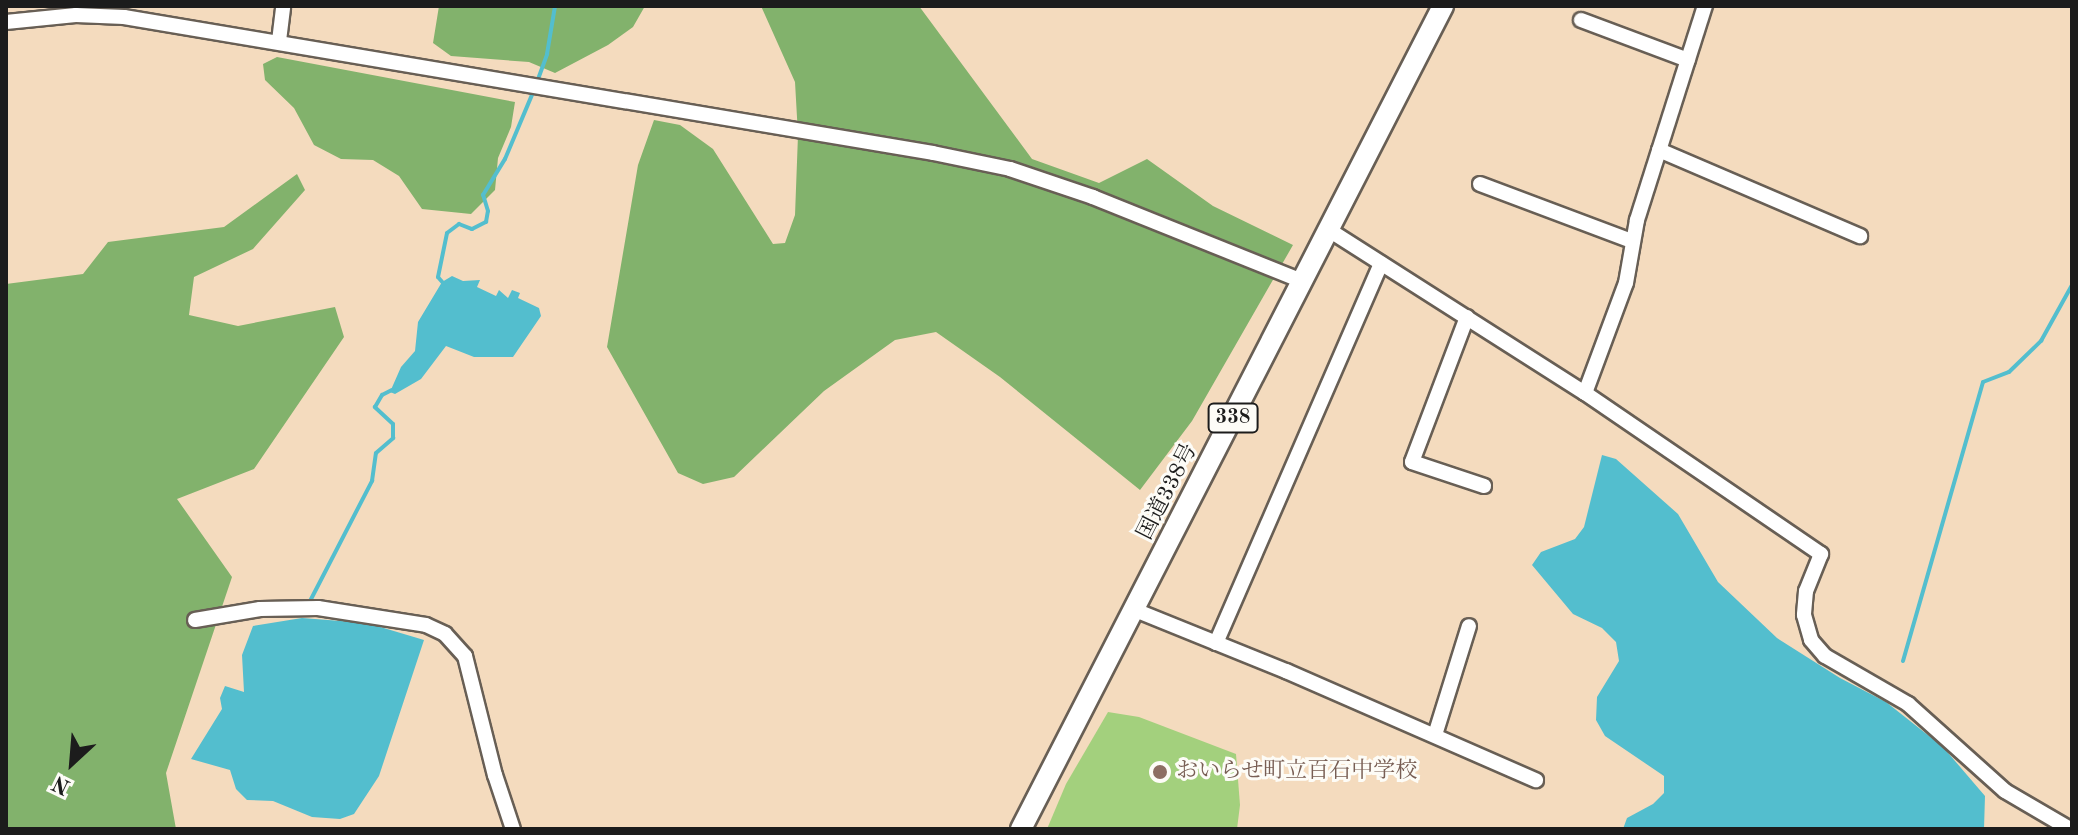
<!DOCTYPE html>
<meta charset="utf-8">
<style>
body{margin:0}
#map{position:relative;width:2078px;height:835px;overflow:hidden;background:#f4dbbe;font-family:"Old Standard TT","Noto Serif JP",serif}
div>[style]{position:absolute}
.green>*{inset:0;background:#a3d07d}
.forest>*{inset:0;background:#82b26c}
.water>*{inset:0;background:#53bece}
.stream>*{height:4px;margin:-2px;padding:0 2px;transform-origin:2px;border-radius:2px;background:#53bece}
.roads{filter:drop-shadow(2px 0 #685f55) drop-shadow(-2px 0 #685f55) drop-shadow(0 2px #685f55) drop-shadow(0 -2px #685f55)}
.minor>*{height:14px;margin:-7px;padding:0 7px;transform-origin:7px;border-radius:7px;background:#fff}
.highway>*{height:20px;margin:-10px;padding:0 10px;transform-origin:10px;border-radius:10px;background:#fff}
.dots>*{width:22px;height:22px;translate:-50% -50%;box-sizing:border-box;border:4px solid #fdfcf7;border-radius:50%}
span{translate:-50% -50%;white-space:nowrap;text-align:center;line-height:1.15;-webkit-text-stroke:6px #fdfcf7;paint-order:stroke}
.shield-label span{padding:2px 6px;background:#fdfcf7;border:2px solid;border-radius:6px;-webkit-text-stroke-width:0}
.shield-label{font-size:20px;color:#1c1c1c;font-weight:700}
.street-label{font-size:22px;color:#1c1c1c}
.education-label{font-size:22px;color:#785e54}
.left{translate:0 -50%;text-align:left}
.frame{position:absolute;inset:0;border:8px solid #1c1c1c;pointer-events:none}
.north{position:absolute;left:32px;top:723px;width:80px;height:80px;-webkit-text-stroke:6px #fdfcf7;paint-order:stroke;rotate:206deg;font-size:22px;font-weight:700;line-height:32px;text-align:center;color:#1c1c1c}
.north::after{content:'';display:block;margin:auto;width:28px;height:36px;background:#1c1c1c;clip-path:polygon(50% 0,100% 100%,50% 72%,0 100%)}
</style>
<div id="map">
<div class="green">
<div style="clip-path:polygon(1108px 712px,1139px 717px,1236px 754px,1240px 805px,1237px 829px,1047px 829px,1066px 784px)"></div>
</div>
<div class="forest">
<div style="clip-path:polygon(439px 6px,645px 6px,633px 27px,608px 45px,555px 73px,529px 62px,451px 56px,433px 43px)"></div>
<div style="clip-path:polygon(761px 6px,919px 6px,1032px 159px,1099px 183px,1147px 159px,1213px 206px,1293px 245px,1192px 421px,1140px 490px,1000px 377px,936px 332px,895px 340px,824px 391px,734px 477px,703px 484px,678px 473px,607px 347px,638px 165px,654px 120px,680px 125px,713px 149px,773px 244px,785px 243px,795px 215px,798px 135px,795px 82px)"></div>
<div style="clip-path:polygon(277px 57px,515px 102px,511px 127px,498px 158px,495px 190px,471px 214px,422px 209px,399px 176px,373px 160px,341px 159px,314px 145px,294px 108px,265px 80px,263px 64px)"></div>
<div style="clip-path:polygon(297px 174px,305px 190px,253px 249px,194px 277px,189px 315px,238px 326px,335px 307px,344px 337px,254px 469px,177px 499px,232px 577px,166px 773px,176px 829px,6px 829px,6px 284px,83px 274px,108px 242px,224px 227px)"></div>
</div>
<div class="water">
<div style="clip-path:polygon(452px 276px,463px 281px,480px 280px,477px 287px,496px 296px,499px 290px,508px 298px,512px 290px,520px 293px,518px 298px,539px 308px,541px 316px,513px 357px,474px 357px,446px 346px,421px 379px,395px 394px,390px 392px,401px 367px,415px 351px,418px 322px,442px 282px)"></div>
<div style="clip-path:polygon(1602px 455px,1616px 459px,1678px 514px,1718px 582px,1777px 638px,1840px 678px,1886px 702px,1943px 747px,1985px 796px,1984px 829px,1623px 829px,1627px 818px,1653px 804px,1664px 793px,1664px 776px,1605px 736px,1596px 720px,1597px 697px,1619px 661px,1616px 642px,1602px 628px,1573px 614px,1532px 565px,1541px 552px,1575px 539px,1584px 527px)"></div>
<div style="clip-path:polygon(302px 618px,367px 623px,424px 640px,379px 776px,354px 814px,340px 819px,312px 817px,273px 801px,247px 800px,236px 789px,230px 770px,191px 759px,222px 709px,220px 698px,225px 686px,244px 692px,242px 655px,253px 626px)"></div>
</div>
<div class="stream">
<div style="left:2072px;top:6px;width:49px;rotate:90deg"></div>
<div style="left:537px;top:82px;width:30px;rotate:-70deg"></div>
<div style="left:547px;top:54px;width:49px;rotate:-80.5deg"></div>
<div style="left:444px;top:284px;width:9px;rotate:-131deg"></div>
<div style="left:438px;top:277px;width:45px;rotate:-78.4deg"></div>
<div style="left:447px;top:233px;width:15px;rotate:-37deg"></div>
<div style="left:459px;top:224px;width:14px;rotate:21deg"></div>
<div style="left:472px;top:229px;width:16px;rotate:-27deg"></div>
<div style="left:486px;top:222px;width:11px;rotate:-80deg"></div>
<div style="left:488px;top:211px;width:17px;rotate:-107deg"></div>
<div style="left:483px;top:195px;width:42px;rotate:-58.6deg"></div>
<div style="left:505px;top:159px;width:75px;rotate:-67.2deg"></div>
<div style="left:308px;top:605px;width:140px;rotate:-62.7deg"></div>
<div style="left:372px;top:481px;width:28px;rotate:-82deg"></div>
<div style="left:376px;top:453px;width:23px;rotate:-41deg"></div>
<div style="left:393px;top:438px;width:14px;rotate:-90deg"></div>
<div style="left:393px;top:424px;width:25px;rotate:-137deg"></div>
<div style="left:375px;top:407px;width:14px;rotate:-60deg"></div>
<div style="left:382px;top:395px;width:11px;rotate:-27deg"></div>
<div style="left:1903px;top:661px;width:290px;rotate:-74deg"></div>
<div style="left:1983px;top:382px;width:28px;rotate:-21deg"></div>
<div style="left:2009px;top:372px;width:45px;rotate:-44.1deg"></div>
<div style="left:2041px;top:341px;width:64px;rotate:-61deg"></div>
</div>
<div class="roads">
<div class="minor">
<div style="left:1581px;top:20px;width:114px;rotate:20.5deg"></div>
<div style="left:6px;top:22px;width:70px;rotate:-5.7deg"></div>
<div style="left:76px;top:15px;width:48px;rotate:2.4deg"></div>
<div style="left:124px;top:17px;width:820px;rotate:9.54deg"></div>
<div style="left:933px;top:153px;width:79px;rotate:11.7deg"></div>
<div style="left:1010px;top:169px;width:88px;rotate:18.6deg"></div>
<div style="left:1093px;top:197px;width:225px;rotate:21.9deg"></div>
<div style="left:279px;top:41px;width:35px;rotate:-83deg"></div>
<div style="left:1659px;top:150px;width:219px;rotate:23.2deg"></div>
<div style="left:1480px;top:184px;width:162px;rotate:20.6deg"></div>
<div style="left:1329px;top:230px;width:303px;rotate:32.5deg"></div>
<div style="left:1585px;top:393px;width:286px;rotate:34.3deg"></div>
<div style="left:1821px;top:554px;width:40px;rotate:112deg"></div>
<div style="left:1806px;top:591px;width:24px;rotate:95deg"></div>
<div style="left:1804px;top:615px;width:26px;rotate:74deg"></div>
<div style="left:1811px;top:640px;width:21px;rotate:49deg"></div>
<div style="left:1825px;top:656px;width:96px;rotate:30deg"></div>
<div style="left:1908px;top:704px;width:130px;rotate:41.9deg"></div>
<div style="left:2005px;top:791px;width:75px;rotate:30.3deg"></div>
<div style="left:1467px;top:317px;width:155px;rotate:110.8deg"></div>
<div style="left:1412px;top:462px;width:76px;rotate:18.4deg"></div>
<div style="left:1585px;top:393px;width:117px;rotate:-69.6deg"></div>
<div style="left:1626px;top:283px;width:64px;rotate:-80.1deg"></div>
<div style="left:1637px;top:220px;width:225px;rotate:-72.4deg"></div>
<div style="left:1135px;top:610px;width:163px;rotate:22deg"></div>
<div style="left:1286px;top:671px;width:273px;rotate:23.6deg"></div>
<div style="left:195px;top:620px;width:66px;rotate:-9.6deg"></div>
<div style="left:260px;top:609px;width:58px;rotate:-1deg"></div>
<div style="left:318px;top:608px;width:109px;rotate:8.9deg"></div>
<div style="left:426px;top:625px;width:21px;rotate:25deg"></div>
<div style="left:445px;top:634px;width:30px;rotate:48deg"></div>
<div style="left:465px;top:656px;width:123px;rotate:75.9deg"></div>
<div style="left:495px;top:775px;width:57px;rotate:71.6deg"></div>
<div style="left:1216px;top:643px;width:414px;rotate:-66.5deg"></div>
<div style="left:1435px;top:735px;width:114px;rotate:-72.7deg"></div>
</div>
<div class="highway">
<div style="left:1021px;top:829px;width:925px;rotate:-62.85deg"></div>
</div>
</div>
<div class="dots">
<div style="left:1160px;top:772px;background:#8d6e63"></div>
</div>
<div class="shield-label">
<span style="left:1233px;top:418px">338</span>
</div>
<div class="street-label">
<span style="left:1168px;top:492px;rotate:-63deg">国道338号</span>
</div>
<div class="education-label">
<span class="left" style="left:1176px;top:772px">おいらせ町立百石中学校</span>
</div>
<div class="frame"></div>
<div class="north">N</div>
</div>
